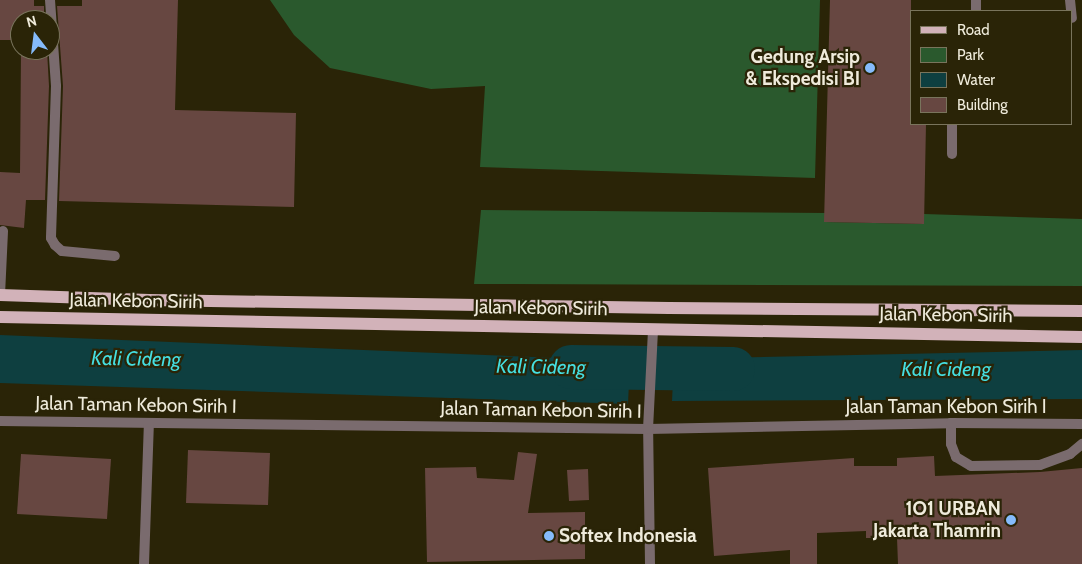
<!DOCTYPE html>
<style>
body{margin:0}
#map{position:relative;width:1082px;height:564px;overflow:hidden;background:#2a2407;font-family:Cabin,sans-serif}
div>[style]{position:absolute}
.green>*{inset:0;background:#2a592d}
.water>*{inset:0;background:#0e3f40}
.river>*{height:44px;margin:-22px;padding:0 22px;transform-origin:22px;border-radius:22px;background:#0e3f40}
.building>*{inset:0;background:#674741}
.service>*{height:10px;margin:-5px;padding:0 5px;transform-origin:5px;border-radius:5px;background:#7a6b6e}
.minor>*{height:10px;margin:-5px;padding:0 5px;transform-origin:5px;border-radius:5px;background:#7a6b6e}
.primary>*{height:12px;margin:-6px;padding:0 6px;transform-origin:6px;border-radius:6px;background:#d2b2b9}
.dots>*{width:14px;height:14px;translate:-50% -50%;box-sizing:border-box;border:2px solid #2a2407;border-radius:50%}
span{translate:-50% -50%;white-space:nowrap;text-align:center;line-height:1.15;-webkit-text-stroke:4.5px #2a2407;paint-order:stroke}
.poi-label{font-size:19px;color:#efebdb;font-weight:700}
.right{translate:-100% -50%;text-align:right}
.left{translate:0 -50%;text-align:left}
.street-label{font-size:19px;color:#efebdb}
.water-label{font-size:20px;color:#45dfe1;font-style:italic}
.legend{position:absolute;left:910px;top:10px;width:162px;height:115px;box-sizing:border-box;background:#2a2407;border:1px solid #79745c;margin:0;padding:6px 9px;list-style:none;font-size:15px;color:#efebdb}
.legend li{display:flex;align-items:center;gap:10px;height:25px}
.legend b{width:25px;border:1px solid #79745c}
.north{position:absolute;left:10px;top:10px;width:50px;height:50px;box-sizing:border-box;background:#2a2407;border:1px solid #79745c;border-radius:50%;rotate:345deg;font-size:14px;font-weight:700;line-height:20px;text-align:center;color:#efebdb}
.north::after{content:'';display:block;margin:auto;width:18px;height:22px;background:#85bbfb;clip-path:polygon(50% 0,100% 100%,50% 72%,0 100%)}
</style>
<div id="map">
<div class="green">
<div style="clip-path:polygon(270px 0,820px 0,815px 178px,480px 167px,485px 86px,431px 89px,330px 68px,294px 35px)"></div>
<div style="clip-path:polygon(481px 210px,825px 213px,825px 222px,924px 224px,924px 214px,1082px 219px,1082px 286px,474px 284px)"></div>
</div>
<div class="water">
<div style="clip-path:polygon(0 335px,630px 361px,628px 404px,0 383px)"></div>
<div style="clip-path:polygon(1082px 350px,1082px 399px,672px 401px,674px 359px)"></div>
</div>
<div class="river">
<div style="left:571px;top:367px;width:162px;rotate:0.7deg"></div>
</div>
<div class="building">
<div style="clip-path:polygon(0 0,34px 0,34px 6px,44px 6px,44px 20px,20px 20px,20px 40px,0 40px)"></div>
<div style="clip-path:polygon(82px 0,178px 0,175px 110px,296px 113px,294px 207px,59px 201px,63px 86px,57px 6px,82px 6px)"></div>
<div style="clip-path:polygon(830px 0,911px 0,911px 124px,926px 124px,924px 224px,824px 222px)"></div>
<div style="clip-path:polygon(21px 50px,47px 50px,49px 86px,45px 200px,26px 200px,24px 228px,0 225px,0 172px,20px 173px)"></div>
<div style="clip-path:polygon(188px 450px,270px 453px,268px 505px,186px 503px)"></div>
<div style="clip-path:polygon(518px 452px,537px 454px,528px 513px,585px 512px,585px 559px,427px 562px,425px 468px,476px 467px,477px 478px,514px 480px)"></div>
<div style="clip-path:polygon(21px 454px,111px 459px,107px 519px,17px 514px)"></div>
<div style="clip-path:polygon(934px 456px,935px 476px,1040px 472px,1082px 468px,1082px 564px,898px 564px,897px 538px,866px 538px,866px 531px,817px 533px,817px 564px,790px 564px,790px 550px,714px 556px,708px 468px,854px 458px,854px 466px,897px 466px,897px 458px)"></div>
<div style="clip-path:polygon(588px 469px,589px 500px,569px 501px,567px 470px)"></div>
</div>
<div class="service">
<div style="left:50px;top:0;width:86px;rotate:86deg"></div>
<div style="left:56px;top:86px;width:152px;rotate:91.9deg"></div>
<div style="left:51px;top:238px;width:8px;rotate:60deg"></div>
<div style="left:55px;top:245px;width:9px;rotate:41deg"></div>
<div style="left:62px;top:251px;width:53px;rotate:5.4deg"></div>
<div style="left:1070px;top:0;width:18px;rotate:84deg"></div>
<div style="left:976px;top:11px;width:11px;rotate:-90deg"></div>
<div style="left:952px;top:124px;width:30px;rotate:90deg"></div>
<div style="left:0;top:295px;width:64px;rotate:-87.3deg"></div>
<div style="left:951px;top:423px;width:21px;rotate:90deg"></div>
<div style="left:951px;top:444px;width:14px;rotate:69deg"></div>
<div style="left:956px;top:457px;width:17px;rotate:31deg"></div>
<div style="left:971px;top:466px;width:69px;rotate:-0.8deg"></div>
<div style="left:1040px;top:465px;width:32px;rotate:-20deg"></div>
<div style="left:1070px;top:454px;width:16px;rotate:-40deg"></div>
</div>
<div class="minor">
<div style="left:0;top:421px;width:648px;rotate:0.71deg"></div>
<div style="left:648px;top:429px;width:303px;rotate:-1.1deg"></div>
<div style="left:951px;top:423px;width:131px;rotate:0.4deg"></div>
<div style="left:144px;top:564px;width:141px;rotate:-88deg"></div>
<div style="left:650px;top:564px;width:135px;rotate:-90.8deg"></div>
<div style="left:648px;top:429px;width:100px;rotate:-87.1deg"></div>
</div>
<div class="primary">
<div style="left:0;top:295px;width:149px;rotate:1.9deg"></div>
<div style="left:149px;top:300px;width:520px;rotate:0.88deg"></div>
<div style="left:669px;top:308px;width:413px;rotate:0.4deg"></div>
<div style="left:0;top:317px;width:1082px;rotate:1.06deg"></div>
</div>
<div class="dots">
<div style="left:870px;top:68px;background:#85bbfb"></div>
<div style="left:1011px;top:520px;background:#85bbfb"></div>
<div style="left:549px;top:536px;background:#85bbfb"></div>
</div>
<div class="poi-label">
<span class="right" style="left:860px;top:68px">Gedung Arsip<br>&amp; Ekspedisi BI</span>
<span class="right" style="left:1001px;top:520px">1O1 URBAN<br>Jakarta Thamrin</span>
<span class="left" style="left:559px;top:536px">Softex Indonesia</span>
</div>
<div class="street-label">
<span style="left:136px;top:301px;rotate:1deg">Jalan Kebon Sirih</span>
<span style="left:541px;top:308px;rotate:1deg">Jalan Kebon Sirih</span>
<span style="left:946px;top:315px;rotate:1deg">Jalan Kebon Sirih</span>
<span style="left:136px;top:405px;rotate:1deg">Jalan Taman Kebon Sirih I</span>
<span style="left:946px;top:407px">Jalan Taman Kebon Sirih I</span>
<span style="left:541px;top:410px;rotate:1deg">Jalan Taman Kebon Sirih I</span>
</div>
<div class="water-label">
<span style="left:136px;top:359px;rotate:1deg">Kali Cideng</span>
<span style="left:541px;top:367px;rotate:1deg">Kali Cideng</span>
<span style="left:946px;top:369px">Kali Cideng</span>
</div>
<ul class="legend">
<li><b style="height:6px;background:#d2b2b9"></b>Road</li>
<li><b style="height:14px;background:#2a592d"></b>Park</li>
<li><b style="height:14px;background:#0e3f40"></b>Water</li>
<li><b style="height:14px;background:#674741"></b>Building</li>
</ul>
<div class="north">N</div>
</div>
